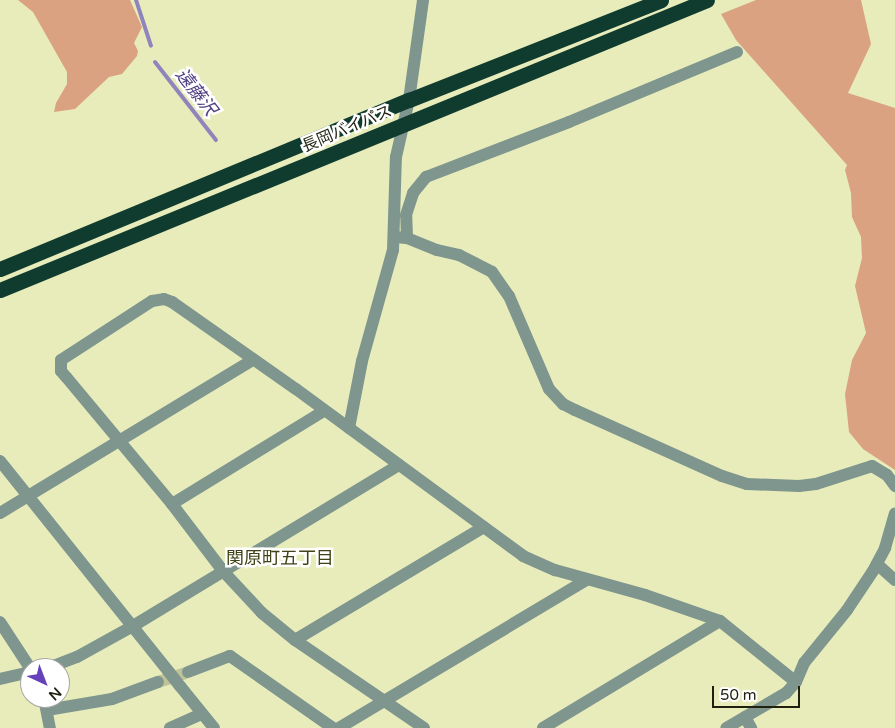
<!DOCTYPE html>
<meta charset="utf-8">
<style>
body{margin:0}
#map{position:relative;width:895px;height:728px;overflow:hidden;background:#e8ecbb;font-family:"Varela Round","Noto Sans JP",sans-serif}
div>[style]{position:absolute}
.forest>*{inset:0;background:#daa281}
.stream>*{height:4px;margin:-2px;padding:0 2px;transform-origin:2px;border-radius:2px;background:#8f85bc}
.minor-tunnel>*{height:12px;margin-top:-6px;transform-origin:0;background:repeating-linear-gradient(90deg,#c0c398 0 12px,transparent 0 18px)}
.minor>*{height:12px;margin:-6px;padding:0 6px;transform-origin:6px;border-radius:6px;background:#7f968e}
.highway>*{height:15px;margin:-7.5px;padding:0 7.5px;transform-origin:7.5px;border-radius:7.5px;background:#103b2f}
.minor-bridge>*{height:12px;margin:-6px;padding:0 6px;transform-origin:6px;border-radius:6px;background:#7f968e}
span{translate:-50% -50%;white-space:nowrap;text-align:center;line-height:1.15;-webkit-text-stroke:5px #fff;paint-order:stroke}
.street-label{font-size:16px;color:#1f200e}
.water-label{font-size:18px;color:#4f3e83;font-style:italic}
.neighbourhood-label{font-size:18px;color:#414317}
.north{position:absolute;left:20px;top:658px;width:50px;height:50px;box-sizing:border-box;background:#fff;border:1px solid #a5a69f;border-radius:50%;rotate:137deg;font-size:14px;font-weight:700;line-height:20px;text-align:center;color:#1f200e}
.north::after{content:'';display:block;margin:auto;width:18px;height:22px;background:#6542ba;clip-path:polygon(50% 0,100% 100%,50% 72%,0 100%)}
.scale{position:absolute;left:712px;top:686px;width:88px;height:22px;box-sizing:border-box;border:2px solid #1f200e;border-top:0;padding-left:6px;font-size:15px;line-height:18px;white-space:nowrap;color:#1f200e;-webkit-text-stroke:4px #fff;paint-order:stroke}
</style>
<div id="map">
<div class="forest">
<div style="clip-path:polygon(18px 0,130px 0,142px 27px,134px 43px,138px 51px,137px 56px,122px 74px,109px 77px,75px 109px,54px 112px,56px 103px,67px 84px,67px 72px,33px 12px)"></div>
<div style="clip-path:polygon(756px 0,861px 0,871px 44px,848px 93px,895px 108px,895px 470px,863px 449px,849px 432px,845px 394px,852px 360px,866px 333px,855px 286px,862px 258px,861px 237px,852px 217px,851px 193px,845px 170px,847px 165px,736px 40px,721px 14px)"></div>
</div>
<div class="stream">
<div style="left:136px;top:0;width:48px;rotate:71.9deg"></div>
<div style="left:155px;top:62px;width:99px;rotate:52deg"></div>
</div>
<div class="minor-tunnel">
<div style="left:158px;top:682px;width:32px;rotate:-18deg"></div>
</div>
<div class="minor">
<div style="left:394px;top:237px;width:13px;rotate:4deg"></div>
<div style="left:407px;top:238px;width:32px;rotate:22deg"></div>
<div style="left:437px;top:250px;width:23px;rotate:13deg"></div>
<div style="left:459px;top:255px;width:37px;rotate:27deg"></div>
<div style="left:492px;top:272px;width:29px;rotate:55deg"></div>
<div style="left:509px;top:296px;width:101px;rotate:66.7deg"></div>
<div style="left:549px;top:389px;width:21px;rotate:47deg"></div>
<div style="left:563px;top:404px;width:13px;rotate:27deg"></div>
<div style="left:575px;top:410px;width:161px;rotate:24.2deg"></div>
<div style="left:722px;top:476px;width:26px;rotate:18deg"></div>
<div style="left:747px;top:484px;width:52px;rotate:2.2deg"></div>
<div style="left:799px;top:486px;width:17px;rotate:-7deg"></div>
<div style="left:816px;top:484px;width:59px;rotate:-17.8deg"></div>
<div style="left:872px;top:466px;width:17px;rotate:31deg"></div>
<div style="left:887px;top:475px;width:14px;rotate:54deg"></div>
<div style="left:407px;top:238px;width:23px;rotate:-92deg"></div>
<div style="left:406px;top:215px;width:23px;rotate:-72deg"></div>
<div style="left:413px;top:193px;width:21px;rotate:-51deg"></div>
<div style="left:426px;top:177px;width:153px;rotate:-21deg"></div>
<div style="left:569px;top:122px;width:182px;rotate:-22.6deg"></div>
<div style="left:349px;top:428px;width:68px;rotate:-79deg"></div>
<div style="left:362px;top:361px;width:115px;rotate:-74.4deg"></div>
<div style="left:393px;top:250px;width:93px;rotate:-88.2deg"></div>
<div style="left:396px;top:157px;width:58px;rotate:-77.2deg"></div>
<div style="left:409px;top:100px;width:101px;rotate:-82deg"></div>
<div style="left:0;top:461px;width:270px;rotate:51.3deg"></div>
<div style="left:172px;top:504px;width:178px;rotate:-31.5deg"></div>
<div style="left:0;top:513px;width:296px;rotate:-31.2deg"></div>
<div style="left:877px;top:564px;width:24px;rotate:42deg"></div>
<div style="left:0;top:622px;width:55px;rotate:56.9deg"></div>
<div style="left:295px;top:640px;width:220px;rotate:-30.9deg"></div>
<div style="left:48px;top:668px;width:31px;rotate:-21deg"></div>
<div style="left:77px;top:657px;width:64px;rotate:-29deg"></div>
<div style="left:133px;top:626px;width:311px;rotate:-31.2deg"></div>
<div style="left:188px;top:672px;width:45px;rotate:-20.9deg"></div>
<div style="left:230px;top:656px;width:126px;rotate:35deg"></div>
<div style="left:0;top:679px;width:31px;rotate:-13deg"></div>
<div style="left:796px;top:682px;width:21px;rotate:-67deg"></div>
<div style="left:804px;top:663px;width:68px;rotate:-50.9deg"></div>
<div style="left:847px;top:610px;width:47px;rotate:-56.3deg"></div>
<div style="left:873px;top:571px;width:26px;rotate:-62deg"></div>
<div style="left:885px;top:548px;width:36px;rotate:-74deg"></div>
<div style="left:180px;top:686px;width:54px;rotate:51deg"></div>
<div style="left:44px;top:698px;width:31px;rotate:79deg"></div>
<div style="left:47px;top:710px;width:66px;rotate:-9.6deg"></div>
<div style="left:112px;top:699px;width:49px;rotate:-20.3deg"></div>
<div style="left:745px;top:717px;width:13px;rotate:61deg"></div>
<div style="left:170px;top:728px;width:35px;rotate:-24deg"></div>
<div style="left:339px;top:728px;width:288px;rotate:-30.9deg"></div>
<div style="left:424px;top:728px;width:156px;rotate:-145.7deg"></div>
<div style="left:295px;top:640px;width:43px;rotate:-140.7deg"></div>
<div style="left:262px;top:613px;width:57px;rotate:-132.9deg"></div>
<div style="left:223px;top:571px;width:84px;rotate:-127.3deg"></div>
<div style="left:172px;top:504px;width:165px;rotate:-129.8deg"></div>
<div style="left:66px;top:377px;width:8px;rotate:-130deg"></div>
<div style="left:61px;top:371px;width:11px;rotate:-90deg"></div>
<div style="left:61px;top:360px;width:108px;rotate:-33deg"></div>
<div style="left:152px;top:301px;width:12px;rotate:-9deg"></div>
<div style="left:164px;top:299px;width:9px;rotate:21deg"></div>
<div style="left:172px;top:302px;width:151px;rotate:35.1deg"></div>
<div style="left:296px;top:389px;width:282px;rotate:36.3deg"></div>
<div style="left:523px;top:556px;width:35px;rotate:24deg"></div>
<div style="left:555px;top:570px;width:93px;rotate:15.5deg"></div>
<div style="left:645px;top:595px;width:79px;rotate:19.1deg"></div>
<div style="left:720px;top:621px;width:97px;rotate:38.8deg"></div>
<div style="left:796px;top:682px;width:15px;rotate:132deg"></div>
<div style="left:786px;top:693px;width:69px;rotate:149.7deg"></div>
<div style="left:543px;top:728px;width:207px;rotate:-31.2deg"></div>
</div>
<div class="highway">
<div style="left:0;top:269px;width:443px;rotate:-22.5deg"></div>
<div style="left:409px;top:100px;width:271px;rotate:-21.6deg"></div>
<div style="left:0;top:290px;width:764px;rotate:-22.3deg"></div>
</div>
<div class="minor-bridge">
<div style="left:169px;top:672px;width:18px;rotate:52deg"></div>
</div>
<div class="street-label">
<span style="left:347px;top:129px;rotate:-23deg">長岡バイパス</span>
</div>
<div class="water-label">
<span style="left:196px;top:92px;rotate:52deg">遠藤沢</span>
</div>
<div class="neighbourhood-label">
<span style="left:280px;top:558px">関原町五丁目</span>
</div>
<div class="north">N</div>
<div class="scale">50 m</div>
</div>
